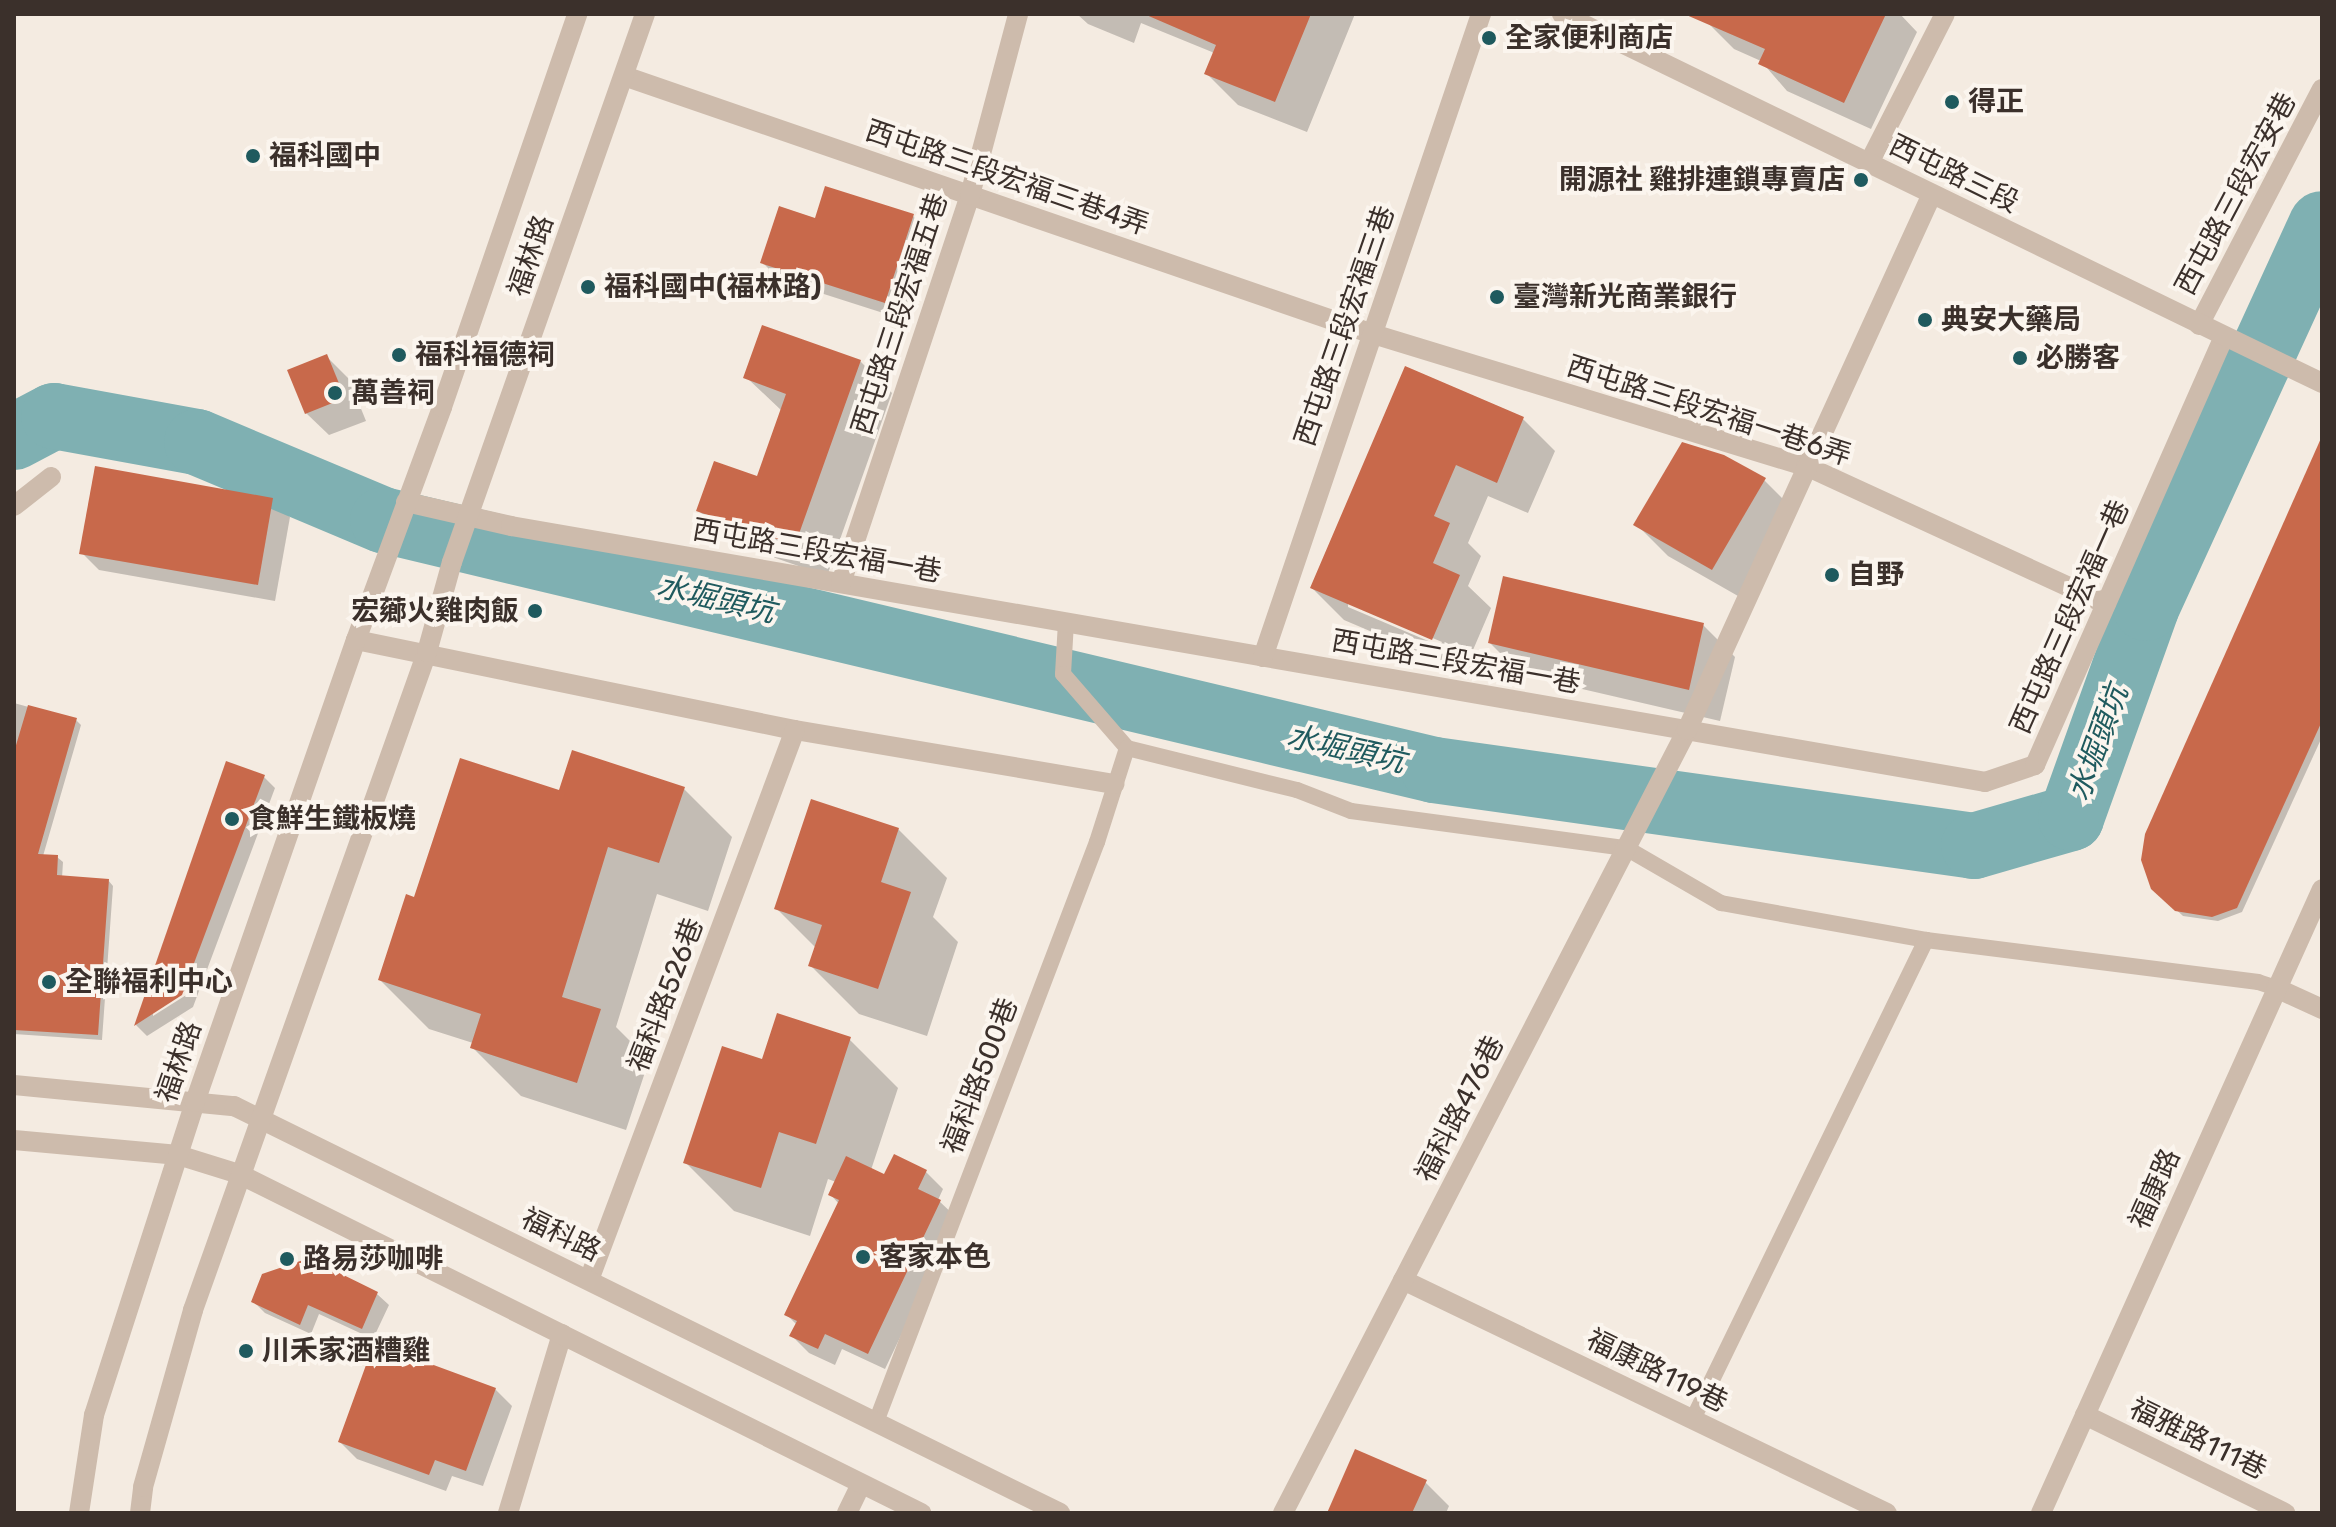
<!DOCTYPE html>
<meta charset="utf-8">
<style>
body{margin:0}
#map{position:relative;width:2336px;height:1527px;overflow:hidden;background:#f4ebe1;font-family:Rubik,"Noto Sans TC",sans-serif}
div>[style]{position:absolute}
.shadow>*{inset:0;background:#0003}
.river>*{height:66px;margin:-33px;padding:0 33px;transform-origin:33px;border-radius:33px;background:#7fb0b2}
.building>*{inset:0;background:#c8694b}
.service>*{height:16px;margin:-8px;padding:0 8px;transform-origin:8px;border-radius:8px;background:#cdbbac}
.minor>*{height:20px;margin:-10px;padding:0 10px;transform-origin:10px;border-radius:10px;background:#cdbbac}
.tertiary>*{height:20px;margin:-10px;padding:0 10px;transform-origin:10px;border-radius:10px;background:#cdbbac}
.dots>*{width:22px;height:22px;translate:-50% -50%;box-sizing:border-box;border:4px solid #fbf5ee;border-radius:50%}
span{translate:-50% -50%;white-space:nowrap;text-align:center;line-height:1.15;-webkit-text-stroke:8px #fbf5ee;paint-order:stroke}
.poi-label{font-size:28px;color:#3b302b;font-weight:700}
.left{translate:0 -50%;text-align:left}
.right{translate:-100% -50%;text-align:right}
.street-label{font-size:28px;color:#3b302b}
.water-label{font-size:30px;color:#1f5a5e;font-style:italic}
.frame{position:absolute;inset:0;border:16px solid #3b302b;pointer-events:none}
</style>
<div id="map">
<div class="shadow">
<div style="clip-path:polygon(1077px 14px,1355px 14px,1307px 132px,1238px 105px,1206px 73px,1214px 54px,1212px 52px,1141px 23px,1134px 43px,1088px 24px)"></div>
<div style="clip-path:polygon(1711px 14px,1900px 14px,1917px 32px,1871px 129px,1787px 91px,1761px 61px,1734px 49px,1707px 22px)"></div>
<div style="clip-path:polygon(913px 216px,930px 233px,902px 319px,780px 280px,763px 263px,816px 220px)"></div>
<div style="clip-path:polygon(327px 357px,349px 379px,366px 421px,329px 435px,306px 413px)"></div>
<div style="clip-path:polygon(860px 361px,892px 393px,827px 576px,730px 542px,698px 510px,758px 479px,782px 411px,746px 377px)"></div>
<div style="clip-path:polygon(evenodd,1406px 369px,1523px 419px,1555px 451px,1528px 513px,1488px 496px,1468px 543px,1481px 556px,1468px 586px,1491px 608px,1464px 671px,1344px 620px,1312px 588px,1406px 369px,1348px 602px,1442px 642px,1440px 646px,1348px 607px,1348px 602px)"></div>
<div style="clip-path:polygon(2322px 471px,2322px 737px,2242px 912px,2218px 921px,2183px 916px,2153px 888px)"></div>
<div style="clip-path:polygon(1764px 480px,1796px 512px,1745px 600px,1668px 556px,1636px 524px)"></div>
<div style="clip-path:polygon(272px 500px,290px 517px,275px 601px,99px 570px,82px 553px)"></div>
<div style="clip-path:polygon(1703px 625px,1735px 657px,1720px 721px,1522px 675px,1490px 643px)"></div>
<div style="clip-path:polygon(14px 703px,76px 720px,81px 725px,43px 856px,57px 857px,63px 862px,62px 878px,108px 880px,113px 886px,102px 1040px,14px 1034px)"></div>
<div style="clip-path:polygon(evenodd,227px 764px,264px 777px,275px 788px,193px 1007px,147px 1036px,136px 1025px,227px 764px,189px 988px,191px 992px,153px 1016px,153px 1011px,189px 988px)"></div>
<div style="clip-path:polygon(684px 789px,732px 837px,708px 911px,657px 894px,616px 1027px,649px 1060px,626px 1130px,521px 1096px,472px 1047px,473px 1043px,429px 1029px,380px 980px,416px 899px,560px 793px)"></div>
<div style="clip-path:polygon(898px 829px,947px 878px,933px 917px,958px 942px,927px 1036px,859px 1014px,810px 965px,816px 948px,777px 909px)"></div>
<div style="clip-path:polygon(849px 1039px,898px 1088px,871px 1170px,885px 1177px,926px 1172px,943px 1189px,938px 1200px,957px 1218px,885px 1369px,842px 1349px,835px 1365px,809px 1353px,792px 1336px,797px 1325px,786px 1314px,839px 1204px,830px 1194px,836px 1182px,828px 1179px,810px 1236px,734px 1211px,685px 1162px,763px 1062px)"></div>
<div style="clip-path:polygon(377px 1294px,389px 1305px,373px 1339px,319px 1314px,311px 1334px,265px 1313px,254px 1302px)"></div>
<div style="clip-path:polygon(495px 1389px,512px 1406px,483px 1486px,452px 1476px,446px 1491px,357px 1459px,340px 1442px)"></div>
<div style="clip-path:polygon(1425px 1482px,1449px 1506px,1446px 1513px,1330px 1513px)"></div>
</div>
<div class="river">
<div style="left:14px;top:437px;width:45px;rotate:-27.7deg"></div>
<div style="left:54px;top:416px;width:145px;rotate:10.3deg"></div>
<div style="left:197px;top:442px;width:202px;rotate:22.8deg"></div>
<div style="left:383px;top:520px;width:1080px;rotate:13.38deg"></div>
<div style="left:1434px;top:770px;width:545px;rotate:8.01deg"></div>
<div style="left:1974px;top:846px;width:101px;rotate:-16.1deg"></div>
<div style="left:2071px;top:818px;width:223px;rotate:-70.3deg"></div>
<div style="left:2146px;top:608px;width:422px;rotate:-65.4deg"></div>
</div>
<div class="building">
<div style="clip-path:polygon(1144px 14px,1311px 14px,1275px 102px,1204px 74px,1216px 45px)"></div>
<div style="clip-path:polygon(1684px 14px,1886px 14px,1844px 103px,1758px 64px,1765px 49px)"></div>
<div style="clip-path:polygon(825px 186px,914px 214px,885px 303px,760px 263px,779px 206px,815px 218px)"></div>
<div style="clip-path:polygon(762px 325px,861px 360px,795px 545px,696px 511px,714px 461px,757px 476px,786px 394px,743px 378px)"></div>
<div style="clip-path:polygon(327px 354px,345px 398px,305px 414px,287px 370px)"></div>
<div style="clip-path:polygon(1405px 366px,1524px 417px,1497px 483px,1456px 465px,1434px 516px,1450px 523px,1433px 563px,1460px 575px,1432px 640px,1310px 588px)"></div>
<div style="clip-path:polygon(2322px 436px,2322px 721px,2237px 908px,2212px 917px,2175px 911px,2151px 889px,2141px 860px,2145px 834px)"></div>
<div style="clip-path:polygon(1682px 442px,1724px 455px,1766px 478px,1712px 570px,1633px 525px)"></div>
<div style="clip-path:polygon(95px 466px,273px 498px,258px 585px,79px 554px)"></div>
<div style="clip-path:polygon(1503px 576px,1704px 623px,1689px 690px,1488px 643px)"></div>
<div style="clip-path:polygon(28px 705px,77px 718px,38px 854px,58px 855px,57px 875px,109px 879px,98px 1035px,14px 1030px,14px 752px)"></div>
<div style="clip-path:polygon(572px 750px,685px 787px,659px 863px,608px 847px,562px 997px,601px 1009px,577px 1083px,470px 1048px,481px 1014px,378px 980px,406px 894px,414px 897px,460px 758px,559px 790px)"></div>
<div style="clip-path:polygon(226px 761px,265px 775px,182px 995px,134px 1026px)"></div>
<div style="clip-path:polygon(811px 799px,899px 828px,881px 882px,911px 892px,878px 989px,808px 966px,822px 925px,774px 909px)"></div>
<div style="clip-path:polygon(777px 1013px,851px 1037px,816px 1144px,779px 1132px,761px 1188px,683px 1163px,722px 1046px,762px 1059px)"></div>
<div style="clip-path:polygon(894px 1154px,927px 1170px,918px 1189px,941px 1200px,868px 1354px,825px 1334px,818px 1349px,789px 1336px,797px 1321px,784px 1315px,839px 1200px,828px 1195px,846px 1156px,884px 1174px)"></div>
<div style="clip-path:polygon(309px 1258px,378px 1292px,362px 1329px,308px 1305px,300px 1325px,251px 1302px,262px 1274px)"></div>
<div style="clip-path:polygon(374px 1343px,496px 1388px,466px 1471px,435px 1460px,429px 1475px,338px 1442px)"></div>
<div style="clip-path:polygon(1355px 1449px,1427px 1480px,1412px 1513px,1327px 1513px)"></div>
</div>
<div class="service">
<div style="left:1066px;top:622px;width:52px;rotate:93.3deg"></div>
<div style="left:1063px;top:674px;width:98px;rotate:49.1deg"></div>
<div style="left:1127px;top:748px;width:175px;rotate:13.9deg"></div>
<div style="left:1297px;top:790px;width:58px;rotate:21.3deg"></div>
<div style="left:1351px;top:811px;width:277px;rotate:7.7deg"></div>
<div style="left:1626px;top:848px;width:110px;rotate:30.1deg"></div>
<div style="left:1721px;top:903px;width:208px;rotate:10.2deg"></div>
<div style="left:1926px;top:940px;width:335px;rotate:7.2deg"></div>
<div style="left:2258px;top:982px;width:19px;rotate:18deg"></div>
<div style="left:1693px;top:1419px;width:533px;rotate:-64.06deg"></div>
<div style="left:876px;top:1422px;width:621px;rotate:-69.14deg"></div>
<div style="left:1097px;top:842px;width:99px;rotate:-72.3deg"></div>
</div>
<div class="minor">
<div style="left:624px;top:76px;width:792px;rotate:19.01deg"></div>
<div style="left:1373px;top:334px;width:453px;rotate:17deg"></div>
<div style="left:1806px;top:466px;width:330px;rotate:24.7deg"></div>
<div style="left:1869px;top:163px;width:167px;rotate:-63deg"></div>
<div style="left:2199px;top:325px;width:266px;rotate:-62.5deg"></div>
<div style="left:406px;top:502px;width:108px;rotate:12.9deg"></div>
<div style="left:511px;top:526px;width:1496px;rotate:9.85deg"></div>
<div style="left:1985px;top:782px;width:53px;rotate:-18.8deg"></div>
<div style="left:2035px;top:765px;width:468px;rotate:-66.2deg"></div>
<div style="left:14px;top:506px;width:47px;rotate:-38.1deg"></div>
<div style="left:841px;top:583px;width:409px;rotate:-71.6deg"></div>
<div style="left:970px;top:195px;width:187px;rotate:-75.1deg"></div>
<div style="left:356px;top:640px;width:448px;rotate:11.6deg"></div>
<div style="left:795px;top:730px;width:324px;rotate:9.6deg"></div>
<div style="left:1263px;top:657px;width:679px;rotate:-71.27deg"></div>
<div style="left:2276px;top:988px;width:51px;rotate:24.5deg"></div>
<div style="left:589px;top:1280px;width:587px;rotate:-69.47deg"></div>
<div style="left:1403px;top:1280px;width:537px;rotate:25.71deg"></div>
<div style="left:2085px;top:1415px;width:223px;rotate:26.1deg"></div>
<div style="left:508px;top:1513px;width:187px;rotate:-73.2deg"></div>
<div style="left:847px;top:1513px;width:32px;rotate:-64deg"></div>
<div style="left:1283px;top:1513px;width:881px;rotate:-62.71deg"></div>
<div style="left:1687px;top:730px;width:589px;rotate:-65.44deg"></div>
</div>
<div class="tertiary">
<div style="left:1562px;top:14px;width:845px;rotate:25.9deg"></div>
<div style="left:14px;top:1085px;width:221px;rotate:5.5deg"></div>
<div style="left:234px;top:1106px;width:921px;rotate:26.23deg"></div>
<div style="left:14px;top:1140px;width:165px;rotate:5.2deg"></div>
<div style="left:178px;top:1155px;width:64px;rotate:17.3deg"></div>
<div style="left:239px;top:1174px;width:762px;rotate:26.43deg"></div>
<div style="left:79px;top:1513px;width:99px;rotate:-81.3deg"></div>
<div style="left:94px;top:1415px;width:329px;rotate:-72.1deg"></div>
<div style="left:195px;top:1102px;width:489px;rotate:-70.8deg"></div>
<div style="left:356px;top:640px;width:248px;rotate:-69.7deg"></div>
<div style="left:442px;top:407px;width:416px;rotate:-71deg"></div>
<div style="left:140px;top:1513px;width:26px;rotate:-83deg"></div>
<div style="left:143px;top:1487px;width:184px;rotate:-74.2deg"></div>
<div style="left:193px;top:1310px;width:698px;rotate:-70.42deg"></div>
<div style="left:427px;top:652px;width:93px;rotate:-74.5deg"></div>
<div style="left:452px;top:562px;width:581px;rotate:-70.6deg"></div>
<div style="left:2041px;top:1513px;width:684px;rotate:-65.76deg"></div>
</div>
<div class="dots">
<div style="left:1489px;top:38px;background:#1f5a5e"></div>
<div style="left:1952px;top:102px;background:#1f5a5e"></div>
<div style="left:253px;top:156px;background:#1f5a5e"></div>
<div style="left:1861px;top:180px;background:#1f5a5e"></div>
<div style="left:588px;top:287px;background:#1f5a5e"></div>
<div style="left:1497px;top:297px;background:#1f5a5e"></div>
<div style="left:1925px;top:320px;background:#1f5a5e"></div>
<div style="left:399px;top:355px;background:#1f5a5e"></div>
<div style="left:2020px;top:358px;background:#1f5a5e"></div>
<div style="left:335px;top:393px;background:#1f5a5e"></div>
<div style="left:1832px;top:575px;background:#1f5a5e"></div>
<div style="left:535px;top:611px;background:#1f5a5e"></div>
<div style="left:232px;top:819px;background:#1f5a5e"></div>
<div style="left:49px;top:982px;background:#1f5a5e"></div>
<div style="left:863px;top:1257px;background:#1f5a5e"></div>
<div style="left:287px;top:1259px;background:#1f5a5e"></div>
<div style="left:246px;top:1351px;background:#1f5a5e"></div>
</div>
<div class="poi-label">
<span class="left" style="left:1505px;top:38px">全家便利商店</span>
<span class="left" style="left:1968px;top:102px">得正</span>
<span class="left" style="left:269px;top:156px">福科國中</span>
<span class="right" style="left:1845px;top:180px">開源社 雞排連鎖專賣店</span>
<span class="left" style="left:604px;top:287px">福科國中(福林路)</span>
<span class="left" style="left:1513px;top:297px">臺灣新光商業銀行</span>
<span class="left" style="left:1941px;top:320px">典安大藥局</span>
<span class="left" style="left:415px;top:355px">福科福德祠</span>
<span class="left" style="left:2036px;top:358px">必勝客</span>
<span class="left" style="left:351px;top:393px">萬善祠</span>
<span class="left" style="left:1848px;top:575px">自野</span>
<span class="right" style="left:519px;top:611px">宏薌火雞肉飯</span>
<span class="left" style="left:248px;top:819px">食鮮生鐵板燒</span>
<span class="left" style="left:65px;top:982px">全聯福利中心</span>
<span class="left" style="left:879px;top:1257px">客家本色</span>
<span class="left" style="left:303px;top:1259px">路易莎咖啡</span>
<span class="left" style="left:262px;top:1351px">川禾家酒糟雞</span>
</div>
<div class="street-label">
<span style="left:1954px;top:174px;rotate:26deg">西屯路三段</span>
<span style="left:1007px;top:178px;rotate:19deg">西屯路三段宏福三巷4弄</span>
<span style="left:2236px;top:194px;rotate:-62deg">西屯路三段宏安巷</span>
<span style="left:531px;top:256px;rotate:-71deg">福林路</span>
<span style="left:900px;top:314px;rotate:-72deg">西屯路三段宏福五巷</span>
<span style="left:1345px;top:326px;rotate:-71deg">西屯路三段宏福三巷</span>
<span style="left:1709px;top:411px;rotate:18deg">西屯路三段宏福一巷6弄</span>
<span style="left:817px;top:551px;rotate:10deg">西屯路三段宏福一巷</span>
<span style="left:2070px;top:617px;rotate:-66deg">西屯路三段宏福一巷</span>
<span style="left:1456px;top:662px;rotate:10deg">西屯路三段宏福一巷</span>
<span style="left:666px;top:995px;rotate:-69deg">福科路526巷</span>
<span style="left:179px;top:1062px;rotate:-71deg">福林路</span>
<span style="left:980px;top:1076px;rotate:-69deg">福科路500巷</span>
<span style="left:1460px;top:1109px;rotate:-63deg">福科路476巷</span>
<span style="left:2155px;top:1189px;rotate:-66deg">福康路</span>
<span style="left:561px;top:1235px;rotate:26deg">福科路</span>
<span style="left:1657px;top:1371px;rotate:26deg">福康路119巷</span>
<span style="left:2198px;top:1439px;rotate:26deg">福雅路111巷</span>
</div>
<div class="water-label">
<span style="left:716px;top:599px;rotate:13deg">水堀頭坑</span>
<span style="left:2098px;top:743px;rotate:-70deg">水堀頭坑</span>
<span style="left:1346px;top:749px;rotate:13deg">水堀頭坑</span>
</div>
<div class="frame"></div>
</div>
